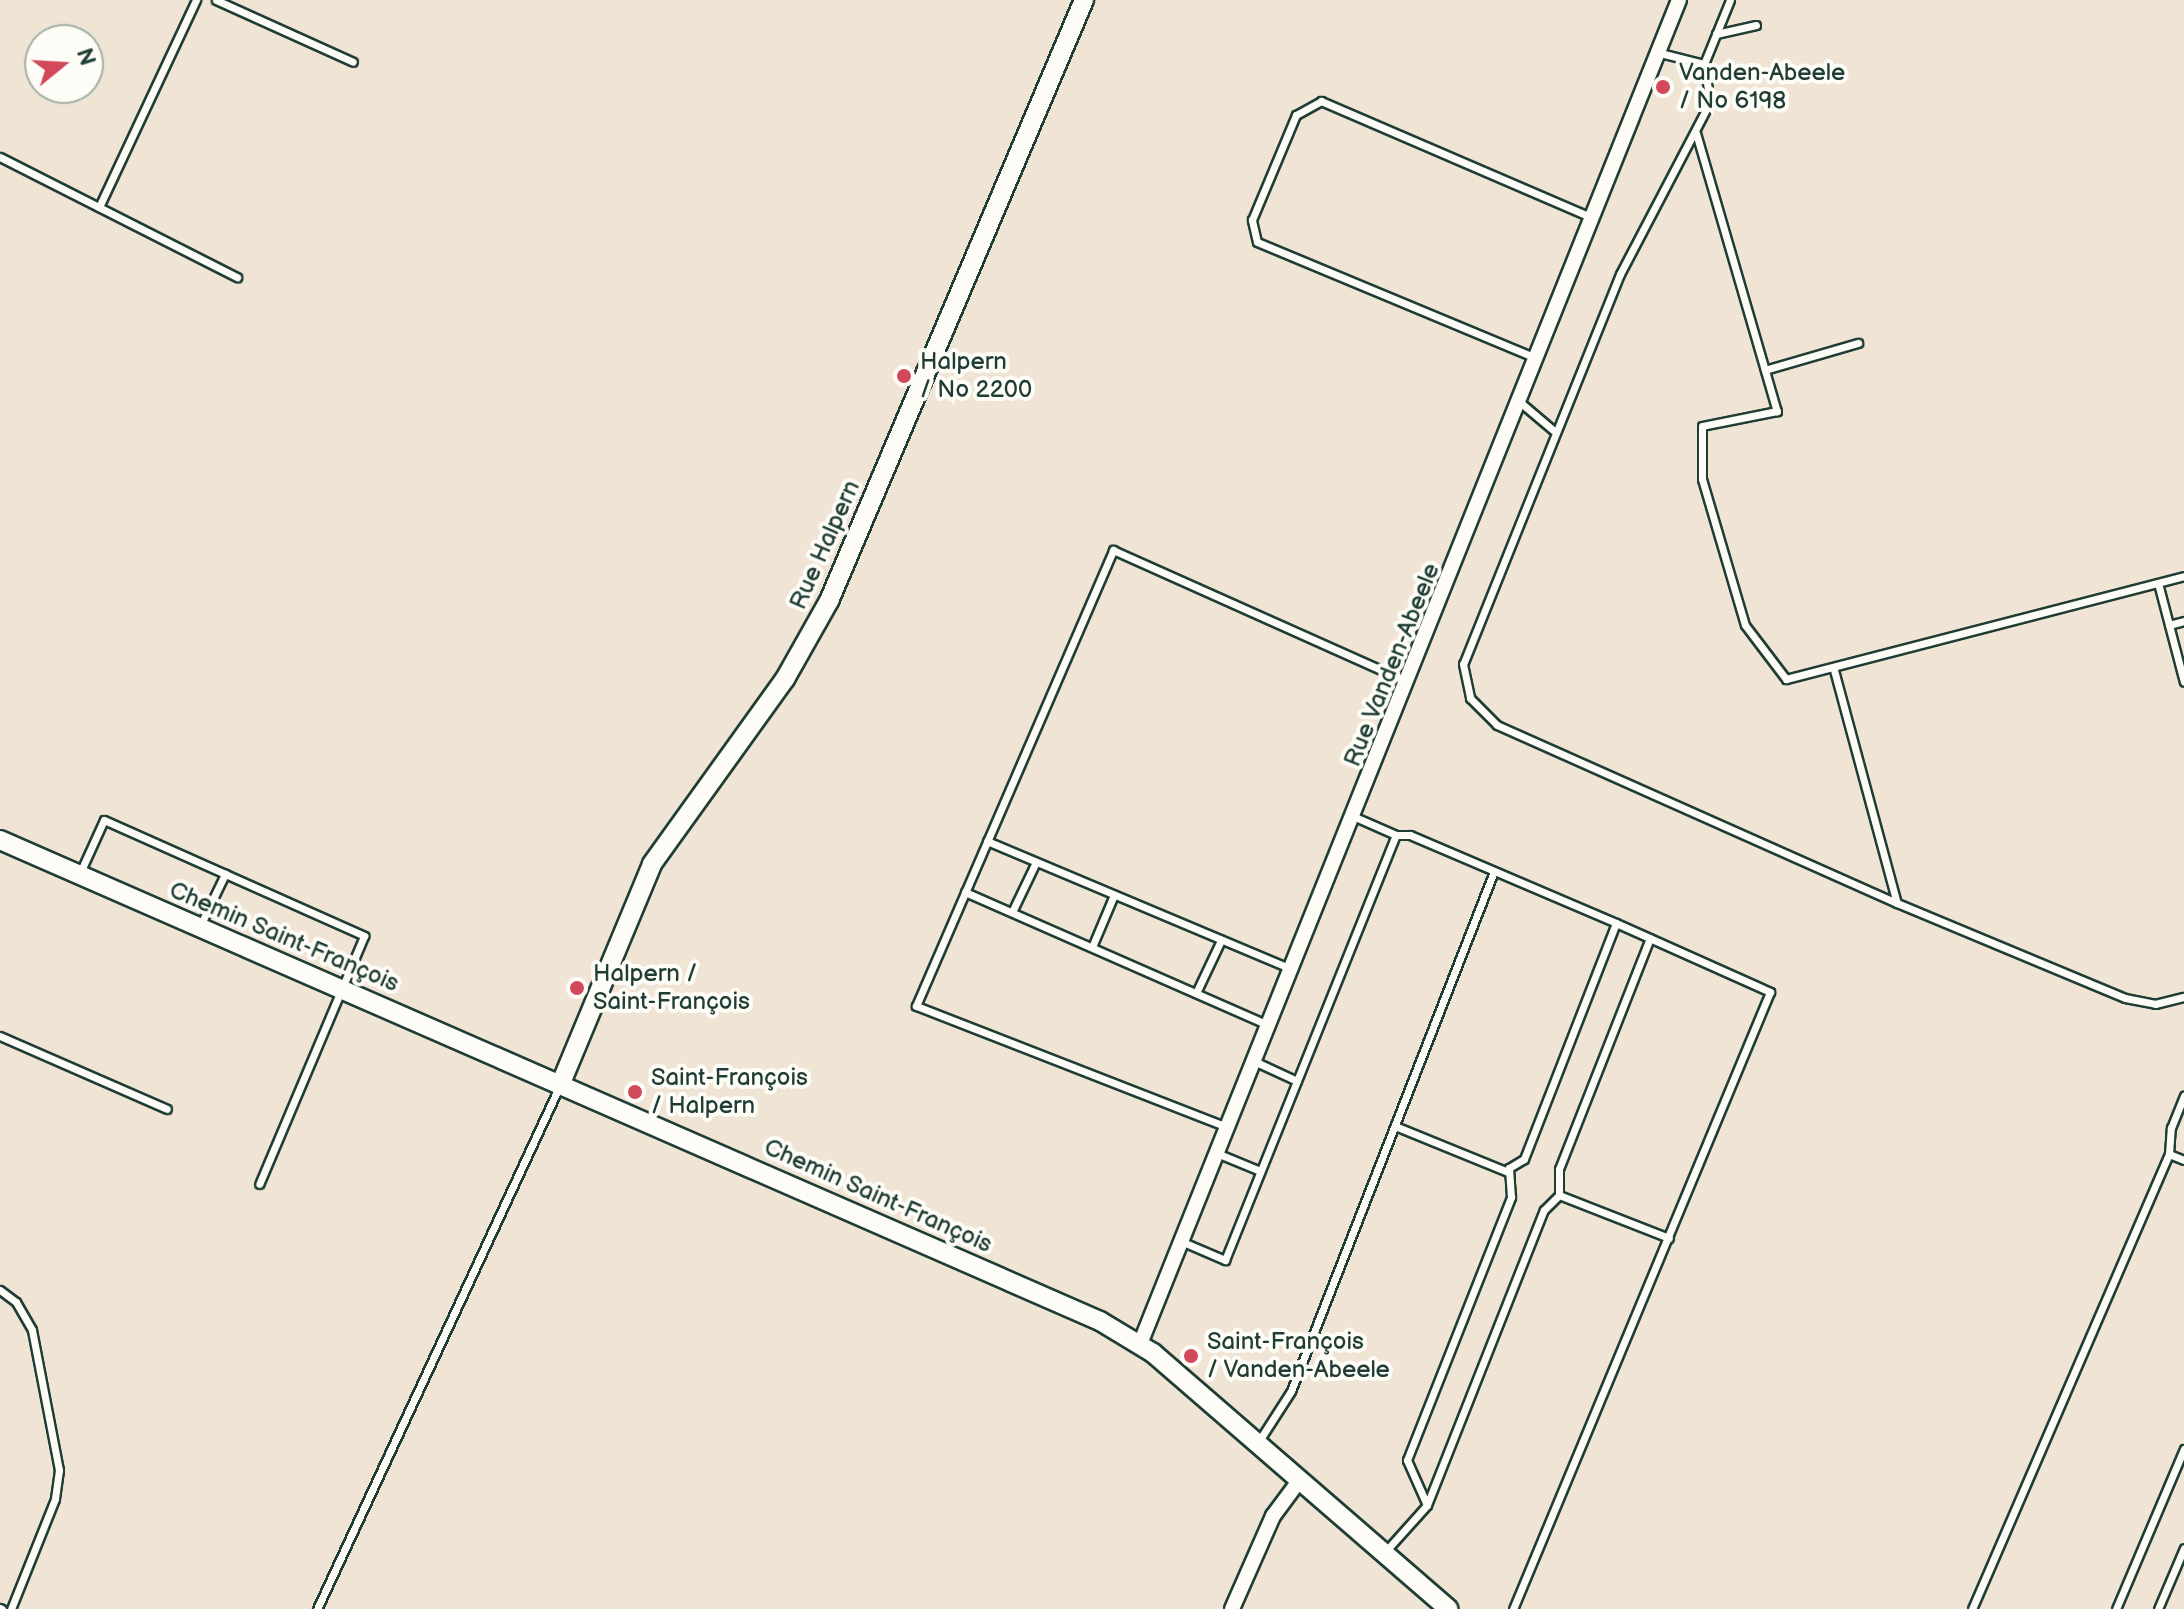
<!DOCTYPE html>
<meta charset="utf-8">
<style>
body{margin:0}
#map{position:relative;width:2184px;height:1609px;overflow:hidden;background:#fdfcf7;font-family:"Balsamiq Sans",sans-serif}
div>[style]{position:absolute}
.built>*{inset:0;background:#f0e4d4}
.roads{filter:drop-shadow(2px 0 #1f3d34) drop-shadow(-2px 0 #1f3d34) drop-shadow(0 2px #1f3d34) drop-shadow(0 -2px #1f3d34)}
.service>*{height:7px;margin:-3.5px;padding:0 3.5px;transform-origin:3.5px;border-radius:3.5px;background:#fdfcf7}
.minor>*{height:14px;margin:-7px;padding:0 7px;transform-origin:7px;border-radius:7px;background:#fdfcf7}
.tertiary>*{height:18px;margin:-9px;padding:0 9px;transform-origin:9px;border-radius:9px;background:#fdfcf7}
.dots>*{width:22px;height:22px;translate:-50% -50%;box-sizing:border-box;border:4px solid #fdfcf7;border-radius:50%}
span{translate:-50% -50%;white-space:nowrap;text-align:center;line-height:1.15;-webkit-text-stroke:8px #fdfcf7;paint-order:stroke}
.poi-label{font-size:24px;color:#1f3d34}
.left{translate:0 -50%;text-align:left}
.street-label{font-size:24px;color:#1f3d34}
.north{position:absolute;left:24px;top:24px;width:80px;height:80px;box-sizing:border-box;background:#fdfcf7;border:2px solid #a4b0a9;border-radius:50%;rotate:72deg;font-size:22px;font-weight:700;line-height:32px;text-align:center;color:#1f3d34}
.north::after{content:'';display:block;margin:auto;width:28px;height:36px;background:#d1495b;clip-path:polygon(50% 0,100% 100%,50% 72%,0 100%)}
</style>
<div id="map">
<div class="built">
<div style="clip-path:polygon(evenodd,0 0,2184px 0,2184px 1609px,0 1609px,0 0,40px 40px,88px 40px,88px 88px,40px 88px,40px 40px)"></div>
</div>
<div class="roads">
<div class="service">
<div style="left:216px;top:0;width:150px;rotate:24.3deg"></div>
<div style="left:1730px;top:0;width:69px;rotate:112.1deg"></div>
<div style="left:1704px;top:64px;width:38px;rotate:81deg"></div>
<div style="left:1710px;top:102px;width:194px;rotate:117.6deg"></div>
<div style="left:1620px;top:274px;width:420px;rotate:111.9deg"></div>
<div style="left:1463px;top:664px;width:35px;rotate:78deg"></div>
<div style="left:1470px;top:698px;width:38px;rotate:45deg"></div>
<div style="left:1497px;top:725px;width:438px;rotate:24deg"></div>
<div style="left:1897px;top:903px;width:247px;rotate:22.6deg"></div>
<div style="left:2125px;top:998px;width:31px;rotate:11deg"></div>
<div style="left:2155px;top:1004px;width:30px;rotate:-14deg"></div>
<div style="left:1716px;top:34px;width:41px;rotate:-12.7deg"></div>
<div style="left:1660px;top:53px;width:45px;rotate:14deg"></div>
<div style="left:1696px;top:133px;width:290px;rotate:73.8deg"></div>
<div style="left:1777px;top:411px;width:76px;rotate:168.7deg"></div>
<div style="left:1702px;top:426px;width:53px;rotate:90deg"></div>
<div style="left:1702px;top:479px;width:152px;rotate:73.6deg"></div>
<div style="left:1745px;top:625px;width:68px;rotate:52.8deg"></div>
<div style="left:1786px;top:679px;width:411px;rotate:-14.5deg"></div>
<div style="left:0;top:157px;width:266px;rotate:26.9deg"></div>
<div style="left:99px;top:207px;width:229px;rotate:-64.9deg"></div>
<div style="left:1536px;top:358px;width:302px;rotate:-157.4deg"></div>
<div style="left:1257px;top:242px;width:23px;rotate:-103deg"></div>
<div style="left:1252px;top:220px;width:114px;rotate:-67.3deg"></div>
<div style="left:1296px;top:115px;width:29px;rotate:-29deg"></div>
<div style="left:1321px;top:101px;width:296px;rotate:23.3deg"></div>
<div style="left:1765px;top:370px;width:97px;rotate:-16.2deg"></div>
<div style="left:1521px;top:403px;width:42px;rotate:40.2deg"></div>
<div style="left:2158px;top:583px;width:102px;rotate:75.3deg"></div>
<div style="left:2169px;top:625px;width:16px;rotate:-15deg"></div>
<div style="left:1834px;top:670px;width:241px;rotate:74.9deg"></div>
<div style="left:1396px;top:835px;width:14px"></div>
<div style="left:1410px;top:835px;width:224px;rotate:23.1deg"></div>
<div style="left:987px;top:841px;width:330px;rotate:22.8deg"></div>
<div style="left:79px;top:875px;width:60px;rotate:-65.6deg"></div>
<div style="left:104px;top:820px;width:285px;rotate:24deg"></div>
<div style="left:364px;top:936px;width:269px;rotate:112.9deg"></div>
<div style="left:965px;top:892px;width:331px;rotate:23.7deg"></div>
<div style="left:1012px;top:912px;width:55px;rotate:-64.4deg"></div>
<div style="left:200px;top:926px;width:58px;rotate:-64.3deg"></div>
<div style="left:1092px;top:947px;width:56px;rotate:-67.1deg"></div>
<div style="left:1196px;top:993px;width:59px;rotate:-64.7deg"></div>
<div style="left:0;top:1036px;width:182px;rotate:23.6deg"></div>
<div style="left:1256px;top:1062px;width:45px;rotate:24.9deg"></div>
<div style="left:1395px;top:1126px;width:122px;rotate:22.2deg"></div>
<div style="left:1227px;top:1127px;width:334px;rotate:-158.7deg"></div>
<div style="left:916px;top:1006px;width:497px;rotate:-66.6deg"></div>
<div style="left:1113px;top:550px;width:321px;rotate:24.1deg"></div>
<div style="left:1219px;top:1154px;width:44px;rotate:22.5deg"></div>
<div style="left:2169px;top:1154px;width:26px;rotate:-86deg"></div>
<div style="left:2171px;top:1128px;width:35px;rotate:-68deg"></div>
<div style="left:1559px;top:1195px;width:118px;rotate:21.4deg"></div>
<div style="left:1183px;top:1242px;width:46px;rotate:23.2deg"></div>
<div style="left:1225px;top:1260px;width:458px;rotate:-68.1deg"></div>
<div style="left:1396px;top:835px;width:45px;rotate:-156.3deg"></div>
<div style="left:0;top:1290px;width:20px;rotate:37deg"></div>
<div style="left:16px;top:1302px;width:32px;rotate:60deg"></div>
<div style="left:32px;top:1330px;width:143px;rotate:79.1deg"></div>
<div style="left:59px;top:1470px;width:29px;rotate:98deg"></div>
<div style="left:55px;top:1499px;width:118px;rotate:111.8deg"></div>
<div style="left:1257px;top:1444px;width:63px;rotate:-57.3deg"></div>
<div style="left:1291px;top:1391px;width:555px;rotate:-68.66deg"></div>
<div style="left:1427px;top:1505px;width:49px;rotate:-114deg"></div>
<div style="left:1407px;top:1460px;width:283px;rotate:-68.4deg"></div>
<div style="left:1511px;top:1197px;width:29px;rotate:-94deg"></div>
<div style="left:1509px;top:1168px;width:17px;rotate:-31deg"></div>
<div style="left:1524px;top:1159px;width:253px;rotate:-68.7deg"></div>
<div style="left:1616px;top:923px;width:169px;rotate:24.1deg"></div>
<div style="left:1770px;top:992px;width:668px;rotate:112.61deg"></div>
<div style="left:1384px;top:1553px;width:64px;rotate:-48.1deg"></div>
<div style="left:1427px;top:1505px;width:317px;rotate:-68.4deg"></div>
<div style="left:1544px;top:1210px;width:21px;rotate:-45deg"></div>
<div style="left:1559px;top:1195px;width:26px;rotate:-90deg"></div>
<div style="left:1559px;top:1169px;width:248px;rotate:-68.5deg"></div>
<div style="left:0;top:1608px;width:2px;rotate:27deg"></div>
<div style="left:317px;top:1609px;width:578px;rotate:-65.12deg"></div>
<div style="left:1972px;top:1609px;width:496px;rotate:-66.6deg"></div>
<div style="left:2169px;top:1154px;width:16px;rotate:22deg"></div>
<div style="left:2116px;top:1609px;width:174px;rotate:-67deg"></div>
<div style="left:2158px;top:1609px;width:66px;rotate:-66.9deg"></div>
</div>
<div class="minor">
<div style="left:1140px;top:1344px;width:1448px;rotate:-68.15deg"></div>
<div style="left:1232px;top:1609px;width:102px;rotate:-66.2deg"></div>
<div style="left:1273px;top:1516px;width:44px;rotate:-53.4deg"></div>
</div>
<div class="tertiary">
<div style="left:0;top:840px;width:1201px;rotate:23.62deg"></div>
<div style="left:1100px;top:1321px;width:62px;rotate:31.1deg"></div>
<div style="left:1153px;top:1353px;width:391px;rotate:40.9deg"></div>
<div style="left:561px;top:1083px;width:237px;rotate:-67.4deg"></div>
<div style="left:652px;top:864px;width:228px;rotate:-54.3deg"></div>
<div style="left:785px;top:679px;width:90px;rotate:-60.6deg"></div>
<div style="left:829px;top:601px;width:653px;rotate:-67.01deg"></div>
</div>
</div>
<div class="dots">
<div style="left:1663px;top:87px;background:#d1495b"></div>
<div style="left:904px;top:376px;background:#d1495b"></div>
<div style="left:577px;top:988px;background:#d1495b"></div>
<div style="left:635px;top:1092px;background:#d1495b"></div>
<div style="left:1191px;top:1356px;background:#d1495b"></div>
</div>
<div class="poi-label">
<span class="left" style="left:1679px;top:87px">Vanden-Abeele<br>/ No 6198</span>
<span class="left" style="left:920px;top:376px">Halpern<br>/ No 2200</span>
<span class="left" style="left:593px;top:988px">Halpern /<br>Saint-François</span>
<span class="left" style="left:651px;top:1092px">Saint-François<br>/ Halpern</span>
<span class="left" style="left:1207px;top:1356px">Saint-François<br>/ Vanden-Abeele</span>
</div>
<div class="street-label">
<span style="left:825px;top:545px;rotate:-66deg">Rue Halpern</span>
<span style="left:1392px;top:665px;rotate:-68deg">Rue Vanden-Abeele</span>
<span style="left:284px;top:937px;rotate:23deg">Chemin Saint-François</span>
<span style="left:878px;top:1196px;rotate:24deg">Chemin Saint-François</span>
</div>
<div class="north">N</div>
</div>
